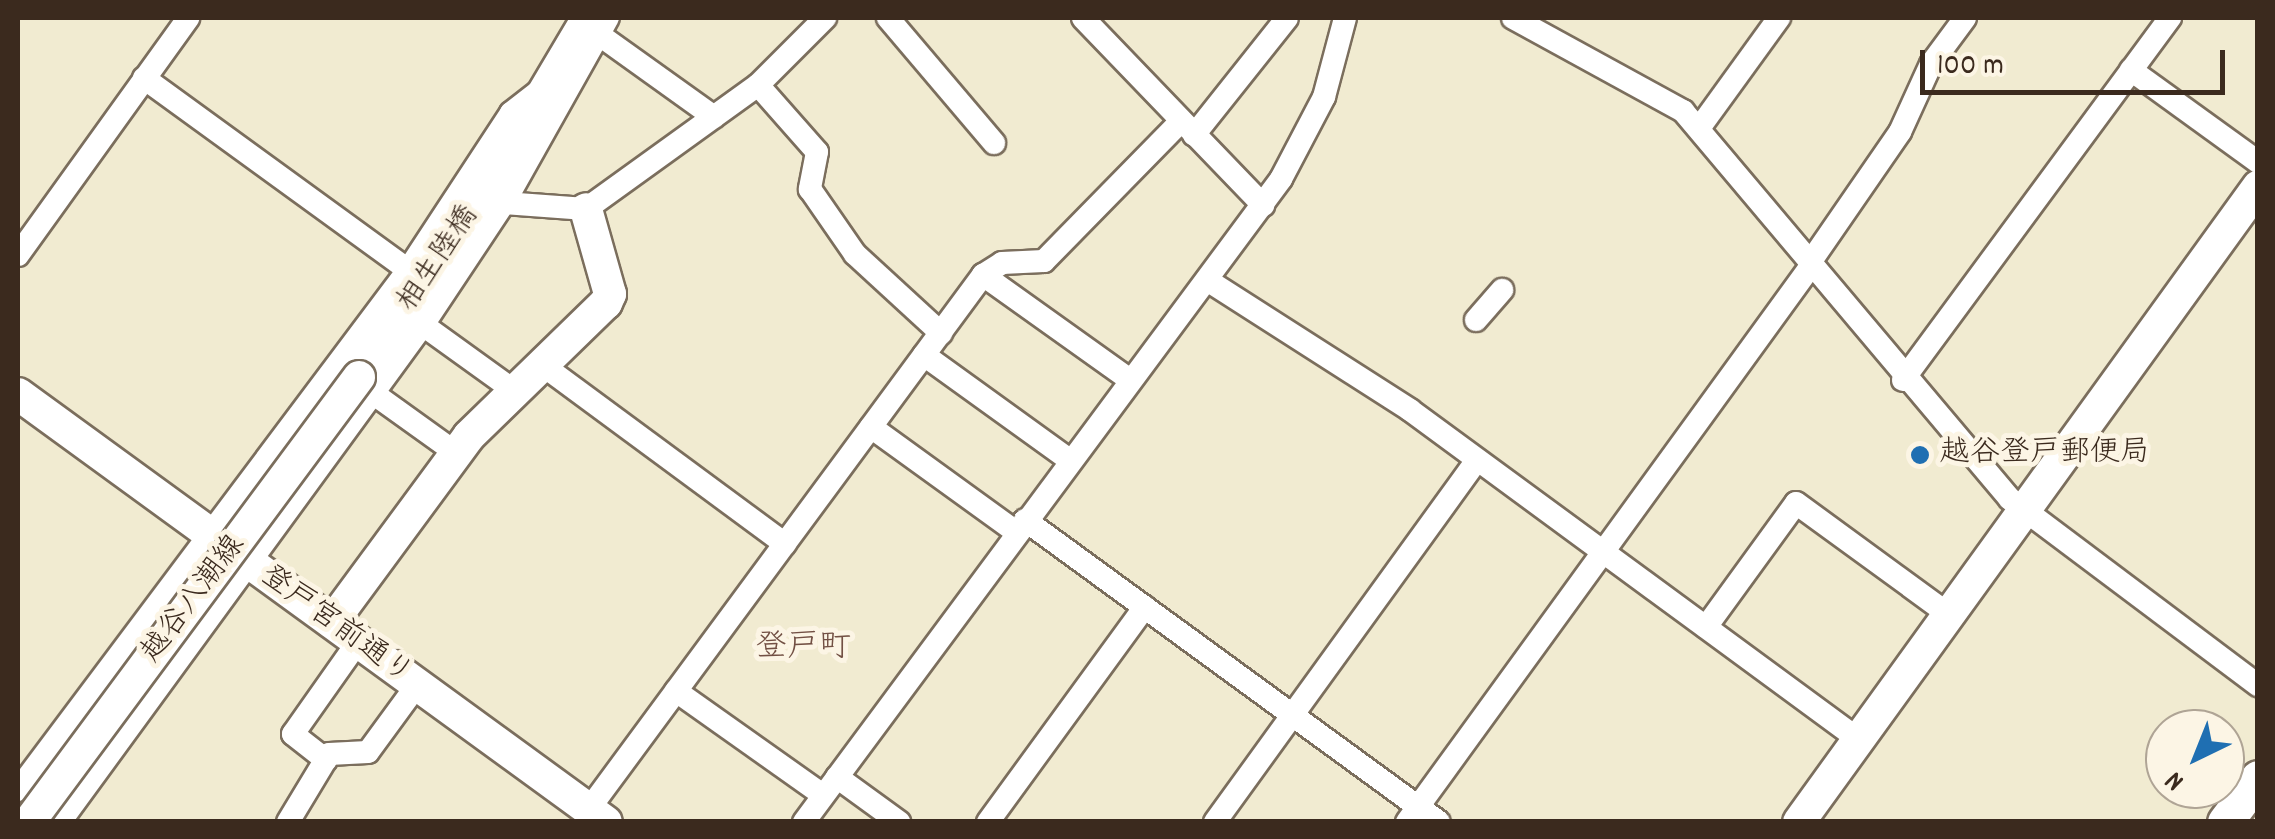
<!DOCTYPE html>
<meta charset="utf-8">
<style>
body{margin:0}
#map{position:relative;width:2275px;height:839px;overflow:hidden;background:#f1ebd1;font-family:Dekko,"Klee One",sans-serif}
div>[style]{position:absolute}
.roads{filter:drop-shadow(2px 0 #7b6e5d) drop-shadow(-2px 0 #7b6e5d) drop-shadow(0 2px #7b6e5d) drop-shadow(0 -2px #7b6e5d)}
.street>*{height:22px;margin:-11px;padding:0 11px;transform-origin:11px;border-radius:11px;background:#fff}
.secondary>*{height:32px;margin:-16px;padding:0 16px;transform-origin:16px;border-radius:16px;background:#fff}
.primary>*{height:35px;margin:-17.5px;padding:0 17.5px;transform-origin:17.5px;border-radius:17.5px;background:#fff}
.bridges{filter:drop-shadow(2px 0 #7b6e5d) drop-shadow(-2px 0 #7b6e5d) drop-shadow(0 2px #7b6e5d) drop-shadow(0 -2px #7b6e5d)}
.secondary-bridge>*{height:32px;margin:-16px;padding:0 16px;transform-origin:16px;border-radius:16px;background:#fff}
.dots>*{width:28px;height:28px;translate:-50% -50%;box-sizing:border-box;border:5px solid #fcf5e5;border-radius:50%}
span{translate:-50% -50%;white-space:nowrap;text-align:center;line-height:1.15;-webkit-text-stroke:10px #fcf5e5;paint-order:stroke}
.street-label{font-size:30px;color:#3b2a1e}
.poi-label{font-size:30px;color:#3b2a1e}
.left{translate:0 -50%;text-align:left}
.neighbourhood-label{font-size:32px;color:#725044}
.frame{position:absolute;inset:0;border:20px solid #3b2a1e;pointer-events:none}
.north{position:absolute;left:2145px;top:709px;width:100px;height:100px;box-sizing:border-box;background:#fcf5e5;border:2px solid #afa495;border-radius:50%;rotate:223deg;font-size:28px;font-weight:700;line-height:40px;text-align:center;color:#3b2a1e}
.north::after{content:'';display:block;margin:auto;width:35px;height:45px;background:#1f6fb2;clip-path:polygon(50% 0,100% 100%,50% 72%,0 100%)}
.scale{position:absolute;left:1920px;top:50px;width:305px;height:45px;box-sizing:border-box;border:5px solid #3b2a1e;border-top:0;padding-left:12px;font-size:30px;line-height:35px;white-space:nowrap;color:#3b2a1e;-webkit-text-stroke:8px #fcf5e5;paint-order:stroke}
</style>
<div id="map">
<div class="roads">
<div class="street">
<div style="left:888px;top:18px;width:164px;rotate:49.7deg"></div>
<div style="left:1083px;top:18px;width:260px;rotate:46.1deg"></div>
<div style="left:1513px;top:18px;width:194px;rotate:28.7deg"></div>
<div style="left:1683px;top:111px;width:507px;rotate:49.88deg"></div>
<div style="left:2010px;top:499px;width:310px;rotate:36.9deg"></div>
<div style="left:587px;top:26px;width:156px;rotate:35.6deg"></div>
<div style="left:2131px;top:70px;width:157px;rotate:35.9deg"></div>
<div style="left:144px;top:78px;width:326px;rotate:36deg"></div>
<div style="left:758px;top:85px;width:89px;rotate:48.6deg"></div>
<div style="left:817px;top:152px;width:38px;rotate:101deg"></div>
<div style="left:810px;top:189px;width:79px;rotate:55.3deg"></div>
<div style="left:855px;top:254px;width:117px;rotate:42.6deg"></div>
<div style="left:1700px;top:127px;width:135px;rotate:-54.1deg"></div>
<div style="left:1194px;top:135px;width:149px;rotate:-51.5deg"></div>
<div style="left:504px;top:203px;width:82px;rotate:4.2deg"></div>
<div style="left:586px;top:209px;width:212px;rotate:-35.8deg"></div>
<div style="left:758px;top:85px;width:95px;rotate:-45deg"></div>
<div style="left:18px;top:255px;width:292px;rotate:-54.3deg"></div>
<div style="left:1811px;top:261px;width:157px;rotate:-55.4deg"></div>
<div style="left:1900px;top:132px;width:75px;rotate:-65.5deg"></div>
<div style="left:1931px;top:64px;width:57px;rotate:-53.5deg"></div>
<div style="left:983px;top:275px;width:181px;rotate:35.5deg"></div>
<div style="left:1207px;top:280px;width:241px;rotate:32.6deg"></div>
<div style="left:1410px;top:410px;width:556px;rotate:36.29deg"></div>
<div style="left:1476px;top:320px;width:40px;rotate:-49deg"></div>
<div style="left:423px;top:325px;width:111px;rotate:35.8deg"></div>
<div style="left:924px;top:355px;width:178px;rotate:35.8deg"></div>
<div style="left:541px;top:364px;width:303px;rotate:36.4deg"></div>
<div style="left:1903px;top:380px;width:450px;rotate:-53.6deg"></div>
<div style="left:374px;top:394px;width:101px;rotate:35.7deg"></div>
<div style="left:871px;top:427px;width:179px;rotate:35.9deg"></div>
<div style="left:1025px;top:520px;width:512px;rotate:36.11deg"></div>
<div style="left:1706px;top:627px;width:153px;rotate:-54deg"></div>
<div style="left:1796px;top:503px;width:188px;rotate:36.1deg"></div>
<div style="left:676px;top:691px;width:180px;rotate:35.3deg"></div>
<div style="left:326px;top:760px;width:42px;rotate:-141.8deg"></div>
<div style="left:293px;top:734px;width:113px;rotate:-54.8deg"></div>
<div style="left:837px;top:777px;width:77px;rotate:36deg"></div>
<div style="left:18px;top:790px;width:650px;rotate:-53.13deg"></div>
<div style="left:408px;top:270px;width:188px;rotate:-56.7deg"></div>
<div style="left:511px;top:113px;width:33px;rotate:-38deg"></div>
<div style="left:589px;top:809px;width:664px;rotate:-53.58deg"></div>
<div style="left:983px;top:275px;width:22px;rotate:-32deg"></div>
<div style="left:1002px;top:263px;width:42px;rotate:-2.7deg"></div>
<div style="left:1044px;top:261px;width:196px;rotate:-45.6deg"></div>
<div style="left:60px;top:822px;width:615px;rotate:-53.86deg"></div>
<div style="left:423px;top:325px;width:146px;rotate:-56.4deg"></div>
<div style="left:504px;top:203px;width:212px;rotate:-60.7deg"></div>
<div style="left:288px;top:822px;width:79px;rotate:-58.9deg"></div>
<div style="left:329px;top:754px;width:39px;rotate:-3deg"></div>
<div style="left:368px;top:752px;width:83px;rotate:-53.8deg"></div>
<div style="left:804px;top:822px;width:801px;rotate:-53.43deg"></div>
<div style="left:1281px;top:179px;width:93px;rotate:-62.3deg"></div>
<div style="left:1324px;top:97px;width:82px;rotate:-75.1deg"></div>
<div style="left:988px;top:822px;width:266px;rotate:-53.9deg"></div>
<div style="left:1215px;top:822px;width:447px;rotate:-54.1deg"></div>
<div style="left:1407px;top:822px;width:691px;rotate:-54.01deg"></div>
</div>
<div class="secondary">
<div style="left:359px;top:377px;width:228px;rotate:-55.9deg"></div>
<div style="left:487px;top:188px;width:198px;rotate:-59.3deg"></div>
<div style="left:18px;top:394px;width:727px;rotate:36.05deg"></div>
<div style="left:332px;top:622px;width:231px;rotate:-53.6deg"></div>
<div style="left:469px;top:436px;width:191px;rotate:-44.2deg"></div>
<div style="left:606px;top:303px;width:10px;rotate:-66deg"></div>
<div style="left:610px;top:294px;width:88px;rotate:-105.8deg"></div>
<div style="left:1799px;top:822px;width:784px;rotate:-54.14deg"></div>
</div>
<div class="primary">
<div style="left:2225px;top:822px;width:55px;rotate:-53.1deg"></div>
</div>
</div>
<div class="bridges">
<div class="secondary-bridge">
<div style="left:29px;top:822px;width:554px;rotate:-53.44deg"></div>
</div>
</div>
<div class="dots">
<div style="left:1920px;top:455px;background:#1f6fb2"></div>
</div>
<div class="street-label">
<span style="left:440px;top:260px;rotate:-56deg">相生陸橋</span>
<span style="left:195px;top:600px;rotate:-53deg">越谷八潮線</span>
<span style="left:335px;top:627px;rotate:36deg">登戸宮前通り</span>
</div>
<div class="poi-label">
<span class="left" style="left:1940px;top:455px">越谷登戸郵便局</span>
</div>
<div class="neighbourhood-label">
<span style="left:803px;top:649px">登戸町</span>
</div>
<div class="frame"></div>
<div class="north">N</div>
<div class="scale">100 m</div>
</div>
